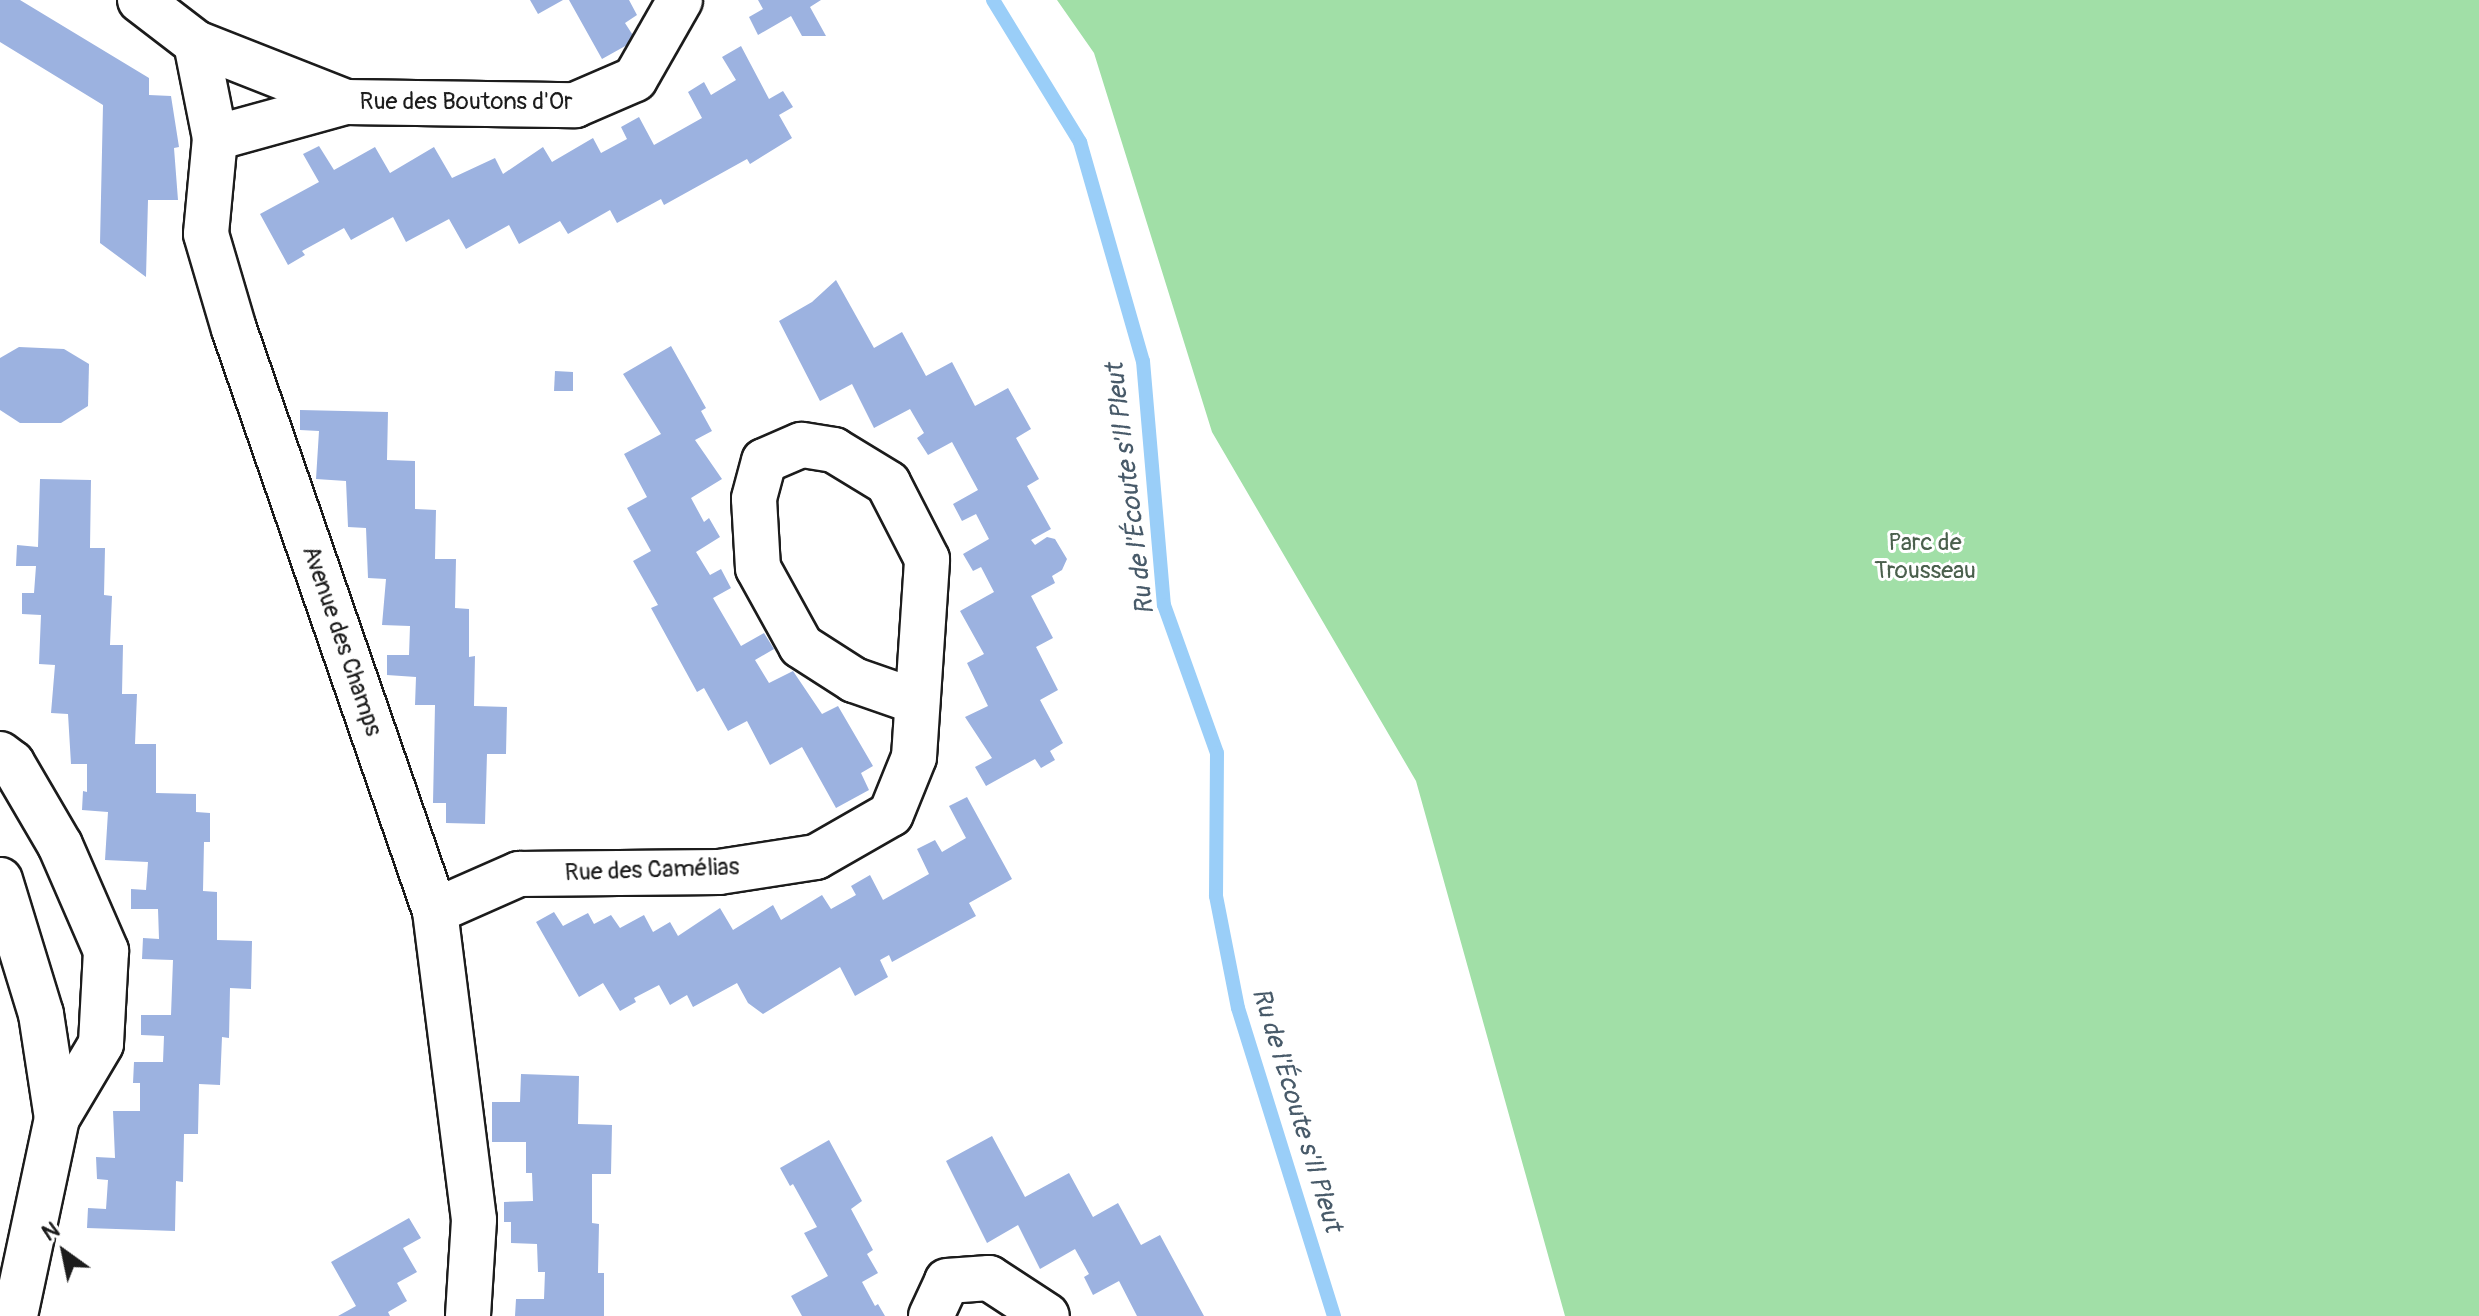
<!DOCTYPE html>
<meta charset="utf-8">
<style>
body{margin:0}
#map{position:relative;width:2479px;height:1316px;overflow:hidden;background:#fff;font-family:Pangolin,sans-serif}
div>[style]{position:absolute}
.green>*{inset:0;background:#a1dfa7}
.stream>*{height:14px;margin:-7px;padding:0 7px;transform-origin:7px;border-radius:7px;background:#9acef8}
.building>*{inset:0;background:#9cb2e0}
.roads{filter:drop-shadow(2px 0 #1c1c1c) drop-shadow(-2px 0 #1c1c1c) drop-shadow(0 2px #1c1c1c) drop-shadow(0 -2px #1c1c1c)}
.street>*{height:44px;margin:-22px;padding:0 22px;transform-origin:22px;border-radius:22px;background:#fff}
span{translate:-50% -50%;white-space:nowrap;text-align:center;line-height:1.15;-webkit-text-stroke:6px #fff;paint-order:stroke}
.street-label{font-size:24px;color:#1c1c1c}
.park-label{font-size:24px;color:#4b604d}
.water-label{font-size:26px;color:#485a69;font-style:italic}
.north{position:absolute;left:24px;top:1212px;width:80px;height:80px;-webkit-text-stroke:6px #fff;paint-order:stroke;rotate:327deg;font-size:22px;font-weight:700;line-height:32px;text-align:center;color:#1c1c1c}
.north::after{content:'';display:block;margin:auto;width:28px;height:36px;background:#1c1c1c;clip-path:polygon(50% 0,100% 100%,50% 72%,0 100%)}
</style>
<div id="map">
<div class="green">
<div style="clip-path:polygon(1057px 0,2479px 0,2479px 1316px,1565px 1316px,1416px 781px,1212px 432px,1094px 53px)"></div>
</div>
<div class="stream">
<div style="left:993px;top:0;width:167px;rotate:58.5deg"></div>
<div style="left:1080px;top:142px;width:228px;rotate:74deg"></div>
<div style="left:1143px;top:361px;width:245px;rotate:85.1deg"></div>
<div style="left:1164px;top:605px;width:157px;rotate:70.3deg"></div>
<div style="left:1217px;top:753px;width:143px;rotate:90.4deg"></div>
<div style="left:1216px;top:896px;width:114px;rotate:78.9deg"></div>
<div style="left:1238px;top:1008px;width:323px;rotate:72.7deg"></div>
</div>
<div class="building">
<div style="clip-path:polygon(0 0,20px 0,149px 78px,149px 95px,171px 96px,179px 147px,174px 148px,178px 200px,148px 200px,146px 277px,100px 243px,103px 105px,0 42px)"></div>
<div style="clip-path:polygon(530px 0,563px 0,538px 14px)"></div>
<div style="clip-path:polygon(569px 0,629px 0,637px 15px,625px 23px,636px 40px,602px 59px)"></div>
<div style="clip-path:polygon(758px 0,821px 0,810px 7px,826px 36px,802px 36px,791px 16px,758px 35px,749px 17px,763px 9px)"></div>
<div style="clip-path:polygon(741px 46px,769px 99px,783px 91px,793px 107px,779px 115px,792px 138px,750px 164px,747px 159px,664px 205px,661px 199px,617px 223px,610px 210px,568px 234px,560px 221px,519px 244px,509px 225px,466px 249px,449px 219px,406px 242px,393px 217px,351px 240px,344px 228px,302px 251px,305px 255px,288px 265px,260px 214px,319px 182px,303px 154px,319px 146px,334px 170px,375px 147px,390px 173px,434px 147px,452px 178px,495px 158px,503px 174px,543px 147px,552px 162px,593px 138px,601px 153px,627px 139px,621px 127px,639px 117px,654px 145px,702px 118px,688px 92px,704px 82px,711px 95px,736px 80px,722px 57px)"></div>
<div style="clip-path:polygon(836px 280px,874px 348px,902px 332px,926px 376px,952px 362px,975px 406px,1008px 388px,1031px 429px,1016px 438px,1039px 479px,1027px 486px,1051px 529px,1031px 540px,1035px 545px,1047px 537px,1055px 539px,1067px 559px,1062px 570px,1052px 576px,1055px 583px,1031px 596px,1053px 638px,1036px 647px,1058px 690px,1040px 700px,1063px 743px,1050px 751px,1055px 760px,1041px 768px,1035px 759px,986px 786px,975px 767px,992px 758px,965px 717px,988px 706px,967px 663px,984px 654px,960px 611px,994px 592px,981px 567px,973px 571px,963px 554px,989px 539px,976px 514px,962px 521px,953px 504px,978px 490px,952px 442px,928px 455px,917px 438px,924px 433px,910px 409px,874px 428px,852px 384px,820px 401px,779px 321px,812px 302px)"></div>
<div style="clip-path:polygon(671px 346px,706px 408px,701px 411px,712px 431px,695px 440px,722px 479px,691px 498px,704px 522px,709px 518px,720px 537px,696px 552px,710px 575px,721px 569px,731px 588px,713px 598px,741px 646px,764px 633px,774px 649px,755px 660px,769px 683px,793px 671px,822px 714px,838px 706px,873px 766px,861px 773px,869px 790px,836px 808px,802px 747px,770px 765px,747px 721px,728px 731px,704px 688px,697px 692px,651px 608px,658px 605px,633px 561px,651px 551px,627px 508px,647px 497px,624px 454px,661px 434px,623px 374px)"></div>
<div style="clip-path:polygon(19px 347px,64px 349px,89px 364px,88px 406px,61px 423px,20px 423px,0 410px,0 358px)"></div>
<div style="clip-path:polygon(555px 371px,573px 372px,573px 391px,554px 391px)"></div>
<div style="clip-path:polygon(300px 410px,388px 412px,387px 460px,415px 461px,415px 509px,436px 510px,435px 559px,456px 559px,455px 608px,469px 609px,469px 657px,475px 656px,474px 706px,507px 707px,506px 754px,487px 754px,485px 824px,446px 823px,446px 803px,433px 803px,435px 705px,415px 705px,416px 677px,387px 675px,387px 655px,409px 655px,410px 626px,382px 625px,386px 579px,368px 578px,366px 528px,348px 527px,346px 481px,316px 479px,319px 431px,300px 430px)"></div>
<div style="clip-path:polygon(40px 479px,91px 480px,90px 548px,105px 548px,104px 595px,112px 596px,110px 645px,123px 645px,122px 694px,137px 694px,135px 744px,156px 744px,156px 793px,196px 794px,196px 812px,210px 813px,210px 842px,204px 842px,203px 891px,217px 892px,217px 940px,252px 941px,251px 989px,230px 988px,229px 1038px,222px 1037px,220px 1085px,199px 1084px,198px 1134px,184px 1134px,183px 1182px,176px 1181px,175px 1231px,87px 1228px,88px 1208px,106px 1209px,108px 1180px,97px 1179px,96px 1157px,115px 1158px,113px 1111px,140px 1111px,140px 1083px,133px 1083px,134px 1062px,163px 1062px,164px 1036px,141px 1035px,141px 1015px,171px 1015px,173px 960px,142px 959px,143px 938px,159px 939px,158px 909px,131px 909px,131px 889px,146px 890px,148px 862px,105px 860px,108px 812px,82px 810px,83px 791px,87px 792px,87px 764px,71px 764px,68px 714px,51px 713px,55px 665px,39px 664px,41px 615px,22px 614px,22px 593px,34px 593px,36px 566px,16px 566px,17px 545px,38px 547px)"></div>
<div style="clip-path:polygon(967px 797px,1012px 879px,969px 903px,976px 916px,892px 962px,889px 955px,880px 960px,888px 977px,855px 996px,840px 967px,763px 1014px,748px 1003px,737px 983px,693px 1007px,687px 995px,670px 1005px,659px 985px,634px 998px,636px 1002px,620px 1011px,603px 983px,579px 997px,536px 922px,554px 912px,563px 926px,588px 913px,594px 924px,611px 915px,620px 928px,644px 915px,653px 932px,670px 922px,678px 936px,720px 908px,733px 930px,773px 905px,781px 920px,822px 895px,831px 909px,856px 895px,851px 886px,870px 875px,883px 900px,929px 874px,917px 849px,935px 840px,942px 852px,966px 838px,949px 806px)"></div>
<div style="clip-path:polygon(521px 1074px,579px 1076px,578px 1124px,612px 1125px,611px 1174px,592px 1174px,592px 1223px,599px 1224px,598px 1273px,604px 1273px,604px 1316px,515px 1316px,516px 1299px,544px 1299px,545px 1272px,538px 1272px,537px 1244px,511px 1243px,511px 1222px,504px 1222px,504px 1202px,533px 1201px,532px 1173px,526px 1173px,526px 1142px,492px 1142px,492px 1102px,520px 1102px)"></div>
<div style="clip-path:polygon(992px 1136px,1025px 1197px,1069px 1173px,1093px 1217px,1118px 1203px,1141px 1245px,1160px 1235px,1204px 1316px,1137px 1316px,1119px 1281px,1093px 1295px,1084px 1277px,1089px 1274px,1075px 1249px,1040px 1269px,1018px 1225px,987px 1243px,946px 1161px)"></div>
<div style="clip-path:polygon(829px 1140px,862px 1201px,851px 1209px,873px 1250px,867px 1254px,878px 1273px,862px 1282px,875px 1306px,878px 1304px,885px 1316px,802px 1316px,791px 1296px,828px 1276px,804px 1233px,817px 1227px,793px 1184px,790px 1186px,780px 1168px)"></div>
<div style="clip-path:polygon(409px 1218px,421px 1238px,403px 1248px,417px 1272px,397px 1283px,407px 1301px,388px 1312px,390px 1316px,338px 1316px,356px 1306px,331px 1262px)"></div>
</div>
<div class="roads">
<div class="street">
<div style="left:140px;top:0;width:71px;rotate:37.5deg"></div>
<div style="left:196px;top:43px;width:97px;rotate:78.7deg"></div>
<div style="left:215px;top:138px;width:96px;rotate:95.4deg"></div>
<div style="left:206px;top:234px;width:99px;rotate:73.6deg"></div>
<div style="left:234px;top:329px;width:616px;rotate:70.95deg"></div>
<div style="left:435px;top:911px;width:311px;rotate:82.8deg"></div>
<div style="left:474px;top:1220px;width:96px;rotate:93.6deg"></div>
<div style="left:196px;top:43px;width:161px;rotate:21.5deg"></div>
<div style="left:215px;top:138px;width:136px;rotate:-15.4deg"></div>
<div style="left:346px;top:102px;width:229px;rotate:0.8deg"></div>
<div style="left:575px;top:105px;width:65px;rotate:-23.4deg"></div>
<div style="left:635px;top:79px;width:91px;rotate:-60.3deg"></div>
<div style="left:0;top:754px;width:15px;rotate:37deg"></div>
<div style="left:12px;top:763px;width:95px;rotate:59.7deg"></div>
<div style="left:60px;top:845px;width:116px;rotate:66.5deg"></div>
<div style="left:106px;top:951px;width:93px;rotate:93.1deg"></div>
<div style="left:101px;top:1044px;width:86px;rotate:120.7deg"></div>
<div style="left:57px;top:1118px;width:202px;rotate:102deg"></div>
<div style="left:0;top:880px;width:140px;rotate:73deg"></div>
<div style="left:41px;top:1014px;width:105px;rotate:81.3deg"></div>
<div style="left:435px;top:911px;width:92px;rotate:-23.8deg"></div>
<div style="left:519px;top:874px;width:200px;rotate:-0.6deg"></div>
<div style="left:719px;top:872px;width:98px;rotate:-8.8deg"></div>
<div style="left:816px;top:857px;width:86px;rotate:-29.8deg"></div>
<div style="left:891px;top:814px;width:61px;rotate:-68deg"></div>
<div style="left:914px;top:757px;width:198px;rotate:-86.2deg"></div>
<div style="left:927px;top:559px;width:85px;rotate:-117.2deg"></div>
<div style="left:888px;top:483px;width:63px;rotate:-148.6deg"></div>
<div style="left:834px;top:450px;width:33px;rotate:-171deg"></div>
<div style="left:801px;top:445px;width:40px;rotate:156.6deg"></div>
<div style="left:764px;top:461px;width:39px;rotate:105deg"></div>
<div style="left:754px;top:499px;width:69px;rotate:86.7deg"></div>
<div style="left:758px;top:568px;width:89px;rotate:61.1deg"></div>
<div style="left:801px;top:646px;width:63px;rotate:32.7deg"></div>
<div style="left:854px;top:680px;width:67px;rotate:19.2deg"></div>
<div style="left:931px;top:1316px;width:38px;rotate:-65deg"></div>
<div style="left:947px;top:1281px;width:42px;rotate:-4.1deg"></div>
<div style="left:989px;top:1278px;width:69px;rotate:33.2deg"></div>
</div>
</div>
<div class="street-label">
<span style="left:466px;top:102px">Rue des Boutons d'Or</span>
<span style="left:342px;top:641px;rotate:71deg">Avenue des Champs</span>
<span style="left:652px;top:870px;rotate:-2deg">Rue des Camélias</span>
</div>
<div class="park-label">
<span style="left:1925px;top:557px">Parc de<br>Trousseau</span>
</div>
<div class="water-label">
<span style="left:1131px;top:489px;rotate:-97deg">Ru de l'Écoute s'Il Pleut</span>
<span style="left:1296px;top:1110px;rotate:73deg">Ru de l'Écoute s'Il Pleut</span>
</div>
<div class="north">N</div>
</div>
